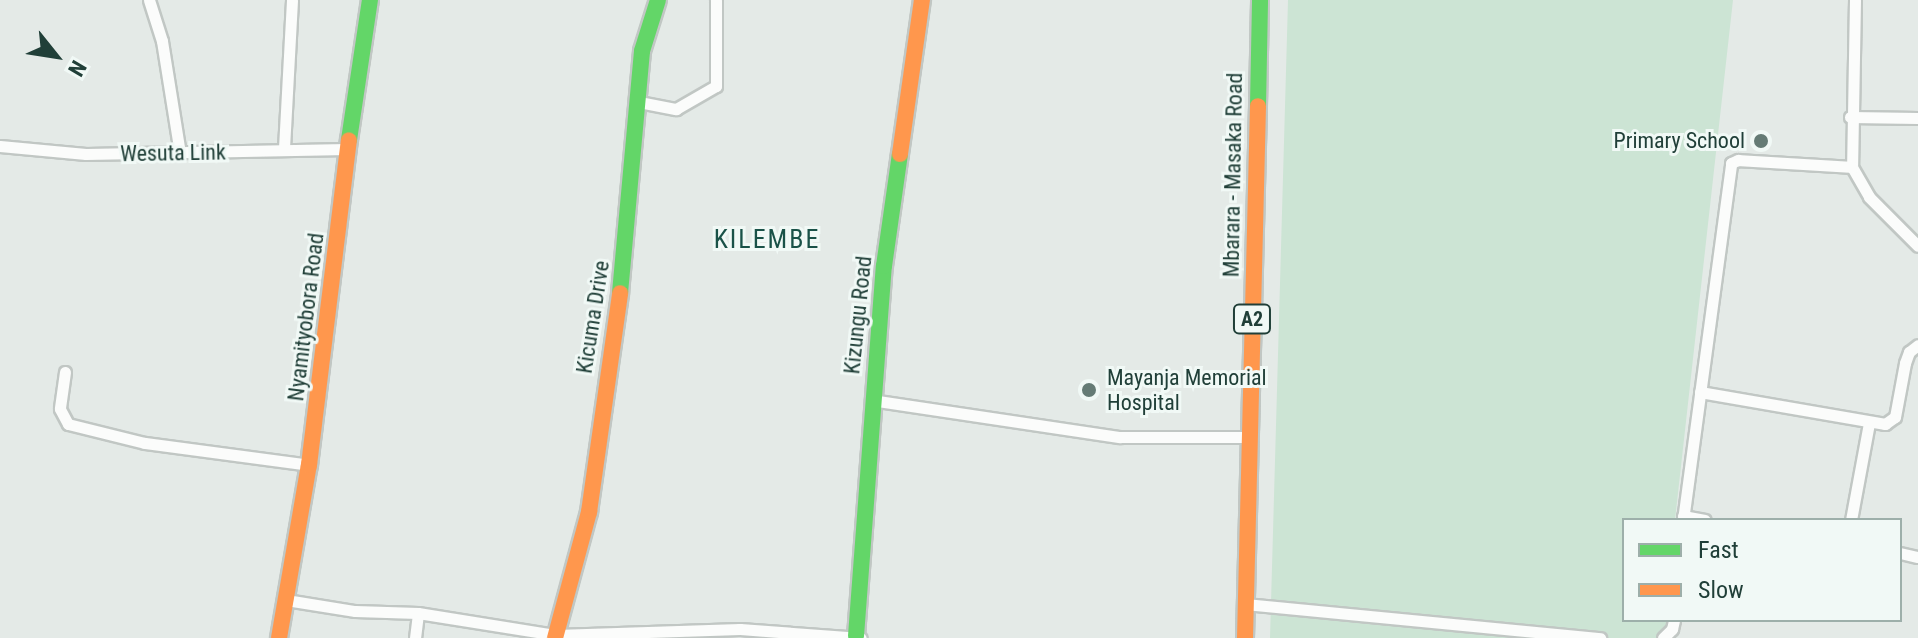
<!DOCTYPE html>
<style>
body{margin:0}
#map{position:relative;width:1918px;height:638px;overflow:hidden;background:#e4eae7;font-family:"Roboto Condensed",sans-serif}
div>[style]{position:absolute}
.green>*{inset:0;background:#cce4d4}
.roads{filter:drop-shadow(2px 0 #c1c7c4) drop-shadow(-2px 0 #c1c7c4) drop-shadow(0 2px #c1c7c4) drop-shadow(0 -2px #c1c7c4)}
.street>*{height:11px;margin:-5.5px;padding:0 5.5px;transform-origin:5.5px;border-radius:5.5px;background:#fbfcfb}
.fast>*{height:16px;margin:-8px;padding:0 8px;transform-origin:8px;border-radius:8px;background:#63d668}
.slow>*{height:16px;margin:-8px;padding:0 8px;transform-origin:8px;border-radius:8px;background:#ff974d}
.dots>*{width:22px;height:22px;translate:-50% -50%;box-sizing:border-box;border:4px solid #f1f9f6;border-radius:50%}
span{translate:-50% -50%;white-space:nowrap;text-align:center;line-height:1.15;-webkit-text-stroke:6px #f1f9f6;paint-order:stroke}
.shield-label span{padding:2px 6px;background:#f1f9f6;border:2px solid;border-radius:6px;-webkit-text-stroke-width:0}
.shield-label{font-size:20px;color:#203f38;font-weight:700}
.poi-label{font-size:22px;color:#203f38}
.right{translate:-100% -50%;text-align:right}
.left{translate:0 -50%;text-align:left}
.street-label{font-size:22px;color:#203f38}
.quarter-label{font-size:26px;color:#1a5248;letter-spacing:2px}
.legend{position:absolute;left:1622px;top:518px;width:280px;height:104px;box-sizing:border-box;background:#f1f9f6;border:2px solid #9dafaa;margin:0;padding:10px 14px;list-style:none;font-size:24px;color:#203f38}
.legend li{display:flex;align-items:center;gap:16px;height:40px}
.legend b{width:40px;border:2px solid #9dafaa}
.north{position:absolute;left:16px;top:16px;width:80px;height:80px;-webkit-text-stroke:6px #f1f9f6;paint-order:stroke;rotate:120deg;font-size:22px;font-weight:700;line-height:32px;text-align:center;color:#203f38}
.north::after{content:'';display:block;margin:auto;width:28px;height:36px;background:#203f38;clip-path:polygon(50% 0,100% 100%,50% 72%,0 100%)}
</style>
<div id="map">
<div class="green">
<div style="clip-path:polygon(1288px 0,1733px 0,1675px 520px,1624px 520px,1624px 620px,1668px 620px,1669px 638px,1270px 638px)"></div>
</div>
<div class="roads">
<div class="street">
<div style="left:149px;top:0;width:43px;rotate:72.4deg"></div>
<div style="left:162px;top:41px;width:114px;rotate:80.9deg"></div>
<div style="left:1855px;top:0;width:167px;rotate:91deg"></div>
<div style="left:1852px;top:167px;width:34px;rotate:60deg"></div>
<div style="left:1869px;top:197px;width:69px;rotate:45deg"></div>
<div style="left:639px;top:102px;width:38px;rotate:11deg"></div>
<div style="left:676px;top:109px;width:46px;rotate:-29.9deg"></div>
<div style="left:716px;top:86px;width:86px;rotate:-90deg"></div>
<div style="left:1850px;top:117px;width:68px;rotate:0.8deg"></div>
<div style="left:0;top:146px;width:86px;rotate:5.3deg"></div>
<div style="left:86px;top:154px;width:261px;rotate:-1.1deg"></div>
<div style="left:284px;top:148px;width:148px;rotate:-86.9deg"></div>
<div style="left:65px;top:372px;width:37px;rotate:98deg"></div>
<div style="left:60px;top:409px;width:17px;rotate:62deg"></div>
<div style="left:68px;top:424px;width:79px;rotate:13.9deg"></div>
<div style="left:145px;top:443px;width:165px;rotate:7.6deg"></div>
<div style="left:1700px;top:392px;width:188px;rotate:9.8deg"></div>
<div style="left:1885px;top:424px;width:12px;rotate:-35deg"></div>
<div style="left:1895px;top:417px;width:55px;rotate:-79.5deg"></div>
<div style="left:1905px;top:363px;width:12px;rotate:-70deg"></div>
<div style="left:1909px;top:352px;width:11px;rotate:-38deg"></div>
<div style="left:871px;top:400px;width:252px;rotate:8.5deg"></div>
<div style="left:1120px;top:437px;width:129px"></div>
<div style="left:1683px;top:516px;width:22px;rotate:10deg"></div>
<div style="left:1683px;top:520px;width:360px;rotate:-82.3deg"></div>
<div style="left:1731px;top:163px;width:8px;rotate:-23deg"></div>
<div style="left:1738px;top:160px;width:114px;rotate:3.5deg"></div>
<div style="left:1851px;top:520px;width:99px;rotate:-79.5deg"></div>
<div style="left:1900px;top:553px;width:18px;rotate:13deg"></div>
<div style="left:286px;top:600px;width:70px;rotate:9.1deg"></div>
<div style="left:355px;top:611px;width:63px;rotate:1.8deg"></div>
<div style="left:418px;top:613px;width:140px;rotate:9.1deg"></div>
<div style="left:556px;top:635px;width:184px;rotate:-1.9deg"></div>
<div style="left:740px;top:629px;width:121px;rotate:4.3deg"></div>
<div style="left:1245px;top:604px;width:357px;rotate:5.5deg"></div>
<div style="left:415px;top:638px;width:25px;rotate:-83deg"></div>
<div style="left:1663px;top:638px;width:13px;rotate:-45deg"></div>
<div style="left:1672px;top:629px;width:9px;rotate:-77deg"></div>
</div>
<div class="fast">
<div style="left:1258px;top:106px;width:106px;rotate:-88.9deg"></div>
<div style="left:349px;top:140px;width:142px;rotate:-81.5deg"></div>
<div style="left:620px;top:293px;width:243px;rotate:-84.8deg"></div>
<div style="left:642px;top:51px;width:53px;rotate:-72.6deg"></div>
<div style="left:856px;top:636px;width:371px;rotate:-85.7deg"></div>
<div style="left:884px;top:266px;width:113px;rotate:-81.9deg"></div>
</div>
<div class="slow">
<div style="left:900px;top:154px;width:156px;rotate:-81.9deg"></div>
<div style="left:279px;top:638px;width:176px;rotate:-80.2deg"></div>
<div style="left:309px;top:465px;width:327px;rotate:-83deg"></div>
<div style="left:555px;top:638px;width:131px;rotate:-74.9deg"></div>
<div style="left:589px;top:512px;width:221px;rotate:-81.9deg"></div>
<div style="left:1245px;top:638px;width:532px;rotate:-88.6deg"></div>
</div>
</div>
<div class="dots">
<div style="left:1761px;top:141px;background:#657b75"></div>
<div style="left:1089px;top:390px;background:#657b75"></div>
</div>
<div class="shield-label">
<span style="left:1252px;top:319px">A2</span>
</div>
<div class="poi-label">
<span class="right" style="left:1745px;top:141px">Primary School</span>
<span class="left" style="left:1107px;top:390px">Mayanja Memorial<br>Hospital</span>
</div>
<div class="street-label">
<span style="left:173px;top:153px;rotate:-1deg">Wesuta Link</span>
<span style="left:1233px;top:175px;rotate:-89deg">Mbarara - Masaka Road</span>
<span style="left:858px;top:315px;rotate:-84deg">Kizungu Road</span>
<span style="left:306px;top:317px;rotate:-83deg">Nyamityobora Road</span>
<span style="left:593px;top:317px;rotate:-81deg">Kicuma Drive</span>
</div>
<div class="quarter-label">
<span style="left:767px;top:240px">KILEMBE</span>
</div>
<ul class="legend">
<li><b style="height:10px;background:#63d668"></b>Fast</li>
<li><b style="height:10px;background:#ff974d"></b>Slow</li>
</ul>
<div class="north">N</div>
</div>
